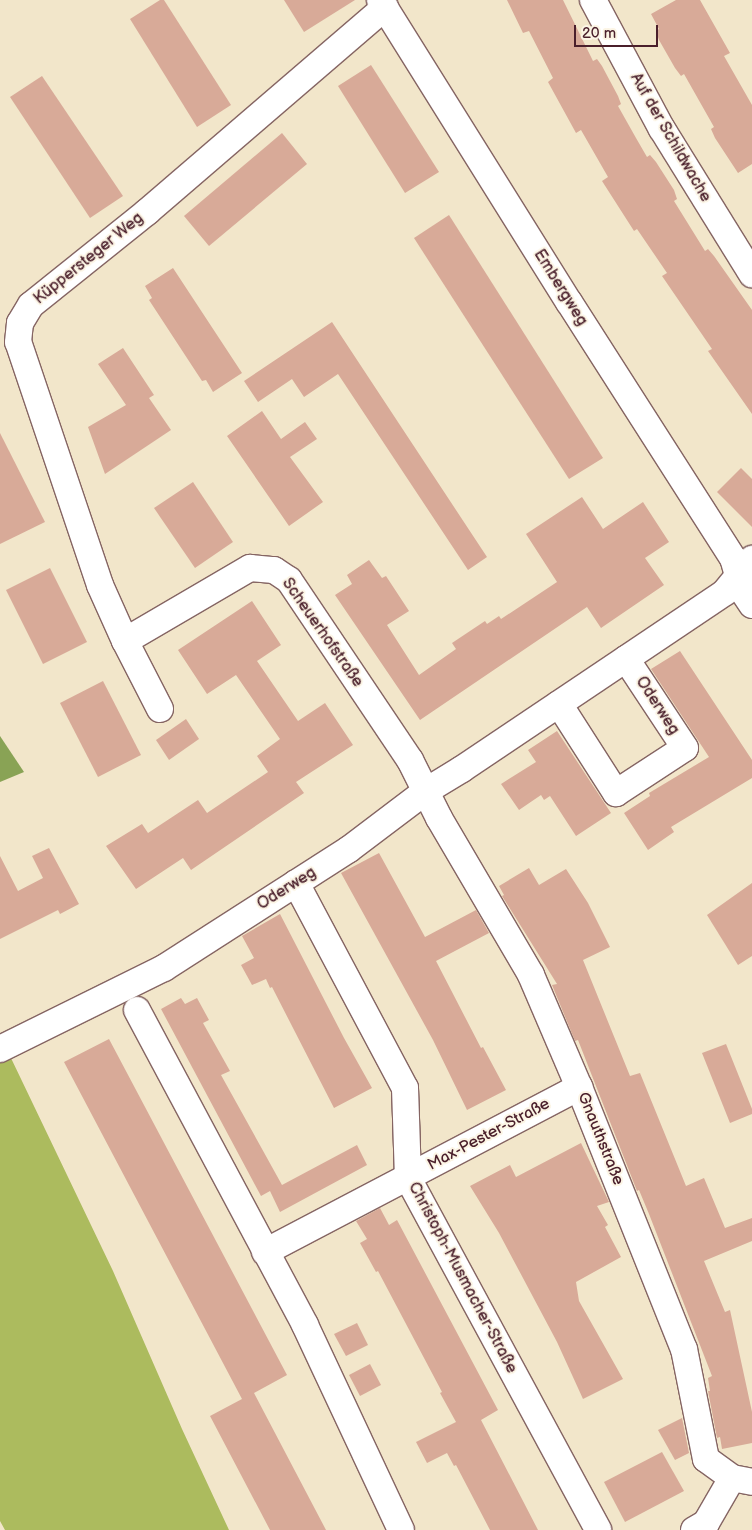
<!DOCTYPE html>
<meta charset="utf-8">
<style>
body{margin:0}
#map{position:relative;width:752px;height:1530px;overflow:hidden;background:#f2e6ca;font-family:"Balsamiq Sans",sans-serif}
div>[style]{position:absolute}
.green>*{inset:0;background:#acbb5e}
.forest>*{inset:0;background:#89a355}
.building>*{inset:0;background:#d8aa98}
.roads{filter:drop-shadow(1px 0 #856563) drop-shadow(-1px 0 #856563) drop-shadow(0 1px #856563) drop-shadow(0 -1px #856563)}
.street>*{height:26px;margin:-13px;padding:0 13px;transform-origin:13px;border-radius:13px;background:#fff}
span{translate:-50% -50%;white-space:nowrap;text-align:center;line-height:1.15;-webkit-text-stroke:4px #fcf5e5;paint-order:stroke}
.street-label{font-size:16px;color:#4a1f2b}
.scale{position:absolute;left:574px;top:25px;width:84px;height:22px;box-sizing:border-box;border:2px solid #4a1f2b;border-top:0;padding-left:6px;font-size:15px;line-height:18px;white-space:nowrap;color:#4a1f2b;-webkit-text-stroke:4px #fcf5e5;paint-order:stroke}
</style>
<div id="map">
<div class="green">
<div style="clip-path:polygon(10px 1056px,113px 1271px,182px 1429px,229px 1530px,5px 1530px,0 1521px,0 1061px)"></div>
</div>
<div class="forest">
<div style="clip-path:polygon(0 736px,24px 772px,0 782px)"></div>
</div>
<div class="building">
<div style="clip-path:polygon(160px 0,164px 0,231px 105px,197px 127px,130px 19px)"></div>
<div style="clip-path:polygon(284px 0,355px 0,304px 32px)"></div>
<div style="clip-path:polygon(507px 0,563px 0,593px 61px,597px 59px,602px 66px,618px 96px,621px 104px,618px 106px,636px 138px,647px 157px,650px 155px,656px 162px,674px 190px,677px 199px,674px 201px,705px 251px,708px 249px,714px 256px,752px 310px,752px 414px,708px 351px,712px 349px,662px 276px,667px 273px,637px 229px,634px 231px,602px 181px,608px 177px,581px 130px,576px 133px,548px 82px,553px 78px,529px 31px,523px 33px)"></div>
<div style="clip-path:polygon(676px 0,700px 0,730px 53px,724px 56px,752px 105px,752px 164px,738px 173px,715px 138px,711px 129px,714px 127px,684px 74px,681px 76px,675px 68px,659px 40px,656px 31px,659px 29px,651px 14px)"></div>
<div style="clip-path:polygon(371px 65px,439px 172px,405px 193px,338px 86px)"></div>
<div style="clip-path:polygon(42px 76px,123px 196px,90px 218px,10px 97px)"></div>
<div style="clip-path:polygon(282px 133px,307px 164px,209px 246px,184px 216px)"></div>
<div style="clip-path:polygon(449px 215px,603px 458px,569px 479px,414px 238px)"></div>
<div style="clip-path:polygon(173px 268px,242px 373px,213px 392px,206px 380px,202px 381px,149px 300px,152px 298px,145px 286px)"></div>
<div style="clip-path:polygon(332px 322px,487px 557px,468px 570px,338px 374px,304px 397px,292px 379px,258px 402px,244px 381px)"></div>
<div style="clip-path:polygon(123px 348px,154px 395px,149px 398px,171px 430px,105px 474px,88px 427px,126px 405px,98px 364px)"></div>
<div style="clip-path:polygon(262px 411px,281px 439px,305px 422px,317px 439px,290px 457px,323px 502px,289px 526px,227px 436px)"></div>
<div style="clip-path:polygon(0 433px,45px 522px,0 544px)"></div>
<div style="clip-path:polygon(741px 468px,752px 479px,752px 527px,717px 492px)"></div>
<div style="clip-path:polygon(193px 482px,233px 542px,195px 568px,154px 508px)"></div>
<div style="clip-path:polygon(582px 497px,603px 529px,643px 502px,669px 542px,645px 558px,664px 585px,601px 628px,587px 607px,420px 720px,335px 595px,352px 584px,347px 575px,369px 560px,382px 578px,386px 576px,409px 611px,387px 625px,419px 675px,456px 649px,452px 643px,485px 621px,487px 624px,499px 616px,501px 619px,557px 582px,526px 534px)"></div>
<div style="clip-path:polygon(50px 568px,87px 642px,43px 664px,6px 590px)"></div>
<div style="clip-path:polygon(252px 601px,281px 645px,257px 661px,298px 721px,325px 703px,353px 745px,296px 782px,304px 793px,191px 870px,183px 858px,136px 889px,106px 846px,142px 824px,148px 833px,198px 800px,207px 813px,268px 772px,257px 756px,280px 739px,236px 675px,207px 694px,178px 650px)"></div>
<div style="clip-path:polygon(680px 651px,752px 760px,752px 778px,671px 827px,674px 832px,648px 850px,624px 813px,650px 796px,649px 793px,709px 757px,651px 669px)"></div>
<div style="clip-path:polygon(103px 681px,141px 755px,98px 777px,60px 703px)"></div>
<div style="clip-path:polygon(186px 719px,199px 739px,169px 760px,156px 740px)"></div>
<div style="clip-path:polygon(557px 731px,611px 813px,576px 836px,550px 796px,544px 800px,541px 795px,519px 810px,501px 784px,536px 762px,528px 750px)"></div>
<div style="clip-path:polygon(49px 848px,79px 904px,60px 914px,58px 910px,0 939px,0 856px,18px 891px,43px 878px,32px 856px)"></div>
<div style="clip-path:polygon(379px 853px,425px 937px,476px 910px,489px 933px,436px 961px,481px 1048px,483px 1047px,506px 1090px,467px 1110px,433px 1040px,341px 873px)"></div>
<div style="clip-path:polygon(529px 868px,539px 885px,566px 869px,588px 903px,610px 947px,583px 960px,630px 1076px,640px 1073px,686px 1186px,704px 1178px,725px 1228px,752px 1218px,752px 1241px,704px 1261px,725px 1312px,730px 1310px,752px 1412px,752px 1443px,722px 1449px,720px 1437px,717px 1438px,708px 1391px,710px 1391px,708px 1378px,712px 1376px,649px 1214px,639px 1190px,637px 1191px,578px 1040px,575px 1041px,552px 985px,557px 984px,502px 896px,504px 895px,499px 886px)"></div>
<div style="clip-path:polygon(752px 883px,752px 956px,738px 965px,707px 915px)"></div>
<div style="clip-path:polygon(280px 914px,344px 1038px,372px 1088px,334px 1108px,272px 987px,270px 988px,266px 979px,252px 985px,241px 965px,254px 958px,242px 936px)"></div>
<div style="clip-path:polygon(181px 998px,185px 1004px,197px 998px,209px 1020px,203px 1023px,230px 1071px,221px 1075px,282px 1185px,357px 1145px,367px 1165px,280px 1212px,270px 1191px,261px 1196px,161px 1009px)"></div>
<div style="clip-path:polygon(109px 1039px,287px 1375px,254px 1393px,326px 1530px,270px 1530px,210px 1416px,242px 1399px,64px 1062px)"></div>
<div style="clip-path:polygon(726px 1044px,752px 1109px,752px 1114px,730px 1123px,702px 1053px)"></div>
<div style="clip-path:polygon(581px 1143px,609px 1202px,597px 1206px,608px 1225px,605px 1227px,621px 1257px,576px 1282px,579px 1301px,623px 1379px,583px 1399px,557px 1342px,499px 1233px,470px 1186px,510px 1165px,516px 1177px)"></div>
<div style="clip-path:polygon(380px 1208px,389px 1225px,397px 1220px,498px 1410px,481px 1420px,538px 1530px,490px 1530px,456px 1465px,454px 1466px,447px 1453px,427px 1463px,416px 1442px,456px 1422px,440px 1393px,442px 1392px,378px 1271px,376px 1272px,360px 1243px,367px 1239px,356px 1221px)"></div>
<div style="clip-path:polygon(357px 1323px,368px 1345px,346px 1356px,334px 1334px)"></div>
<div style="clip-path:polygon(370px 1364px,381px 1385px,360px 1396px,349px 1375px)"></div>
<div style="clip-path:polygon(682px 1418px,689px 1453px,675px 1460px,658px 1430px)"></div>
<div style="clip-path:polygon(662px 1452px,684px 1491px,625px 1522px,604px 1482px)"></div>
</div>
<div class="roads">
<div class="street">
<div style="left:380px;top:0;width:356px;rotate:58deg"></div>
<div style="left:569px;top:302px;width:304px;rotate:57.4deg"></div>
<div style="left:733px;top:558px;width:33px;rotate:74deg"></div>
<div style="left:742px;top:590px;width:18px;rotate:56deg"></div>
<div style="left:593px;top:0;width:146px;rotate:61.9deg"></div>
<div style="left:662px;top:129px;width:171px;rotate:58.2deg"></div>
<div style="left:125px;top:641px;width:145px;rotate:-30.3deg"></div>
<div style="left:250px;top:568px;width:24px;rotate:5deg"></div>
<div style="left:274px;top:570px;width:18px;rotate:34deg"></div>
<div style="left:289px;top:580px;width:217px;rotate:56.1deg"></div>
<div style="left:410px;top:760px;width:65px;rotate:63.4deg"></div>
<div style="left:439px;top:818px;width:182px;rotate:59.6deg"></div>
<div style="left:531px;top:975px;width:122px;rotate:66.8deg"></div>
<div style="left:579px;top:1087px;width:282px;rotate:68.2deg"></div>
<div style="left:684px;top:1349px;width:112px;rotate:78.7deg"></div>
<div style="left:706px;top:1459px;width:32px;rotate:36deg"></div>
<div style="left:732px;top:1478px;width:20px;rotate:11deg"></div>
<div style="left:559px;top:704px;width:106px;rotate:57.4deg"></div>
<div style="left:616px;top:793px;width:82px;rotate:-33.1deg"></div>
<div style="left:685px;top:748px;width:107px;rotate:-123.5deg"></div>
<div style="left:160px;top:709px;width:76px;rotate:-117.2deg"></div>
<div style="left:125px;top:641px;width:61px;rotate:-114.1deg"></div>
<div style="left:100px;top:585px;width:256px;rotate:-108.6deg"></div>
<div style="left:18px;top:342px;width:19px;rotate:-84deg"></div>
<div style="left:20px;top:323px;width:21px;rotate:-59deg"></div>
<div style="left:31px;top:305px;width:149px;rotate:-38.7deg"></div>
<div style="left:147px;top:212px;width:314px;rotate:-40.7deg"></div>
<div style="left:296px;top:883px;width:232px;rotate:62deg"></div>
<div style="left:405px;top:1088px;width:90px;rotate:88.1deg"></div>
<div style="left:408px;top:1178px;width:400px;rotate:61.6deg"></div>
<div style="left:137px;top:1010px;width:357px;rotate:61.9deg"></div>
<div style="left:305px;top:1325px;width:226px;rotate:64.9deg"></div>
<div style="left:0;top:1049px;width:183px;rotate:-26.3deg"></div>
<div style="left:164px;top:968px;width:219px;rotate:-32.7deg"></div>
<div style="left:348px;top:850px;width:98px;rotate:-37.1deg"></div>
<div style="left:426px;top:791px;width:42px;rotate:-31.4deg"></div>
<div style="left:462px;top:769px;width:317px;rotate:-33.9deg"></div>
<div style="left:725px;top:592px;width:43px;rotate:-50.7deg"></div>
<div style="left:265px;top:1252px;width:355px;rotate:-27.7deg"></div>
<div style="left:694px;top:1530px;width:14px;rotate:-30deg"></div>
<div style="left:706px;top:1523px;width:52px;rotate:-60deg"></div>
</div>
</div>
<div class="street-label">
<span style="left:670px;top:138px;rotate:60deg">Auf der Schildwache</span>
<span style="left:89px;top:259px;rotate:-39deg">Küppersteger Weg</span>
<span style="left:560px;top:288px;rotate:58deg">Embergweg</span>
<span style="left:322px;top:633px;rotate:55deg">Scheuerhofstraße</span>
<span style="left:657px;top:706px;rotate:57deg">Oderweg</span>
<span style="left:287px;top:889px;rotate:-32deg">Oderweg</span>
<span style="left:489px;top:1135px;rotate:-28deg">Max-Pester-Straße</span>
<span style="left:600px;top:1139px;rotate:68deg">Gnauthstraße</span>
<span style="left:462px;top:1278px;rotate:62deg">Christoph-Musmacher-Straße</span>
</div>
<div class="scale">20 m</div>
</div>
